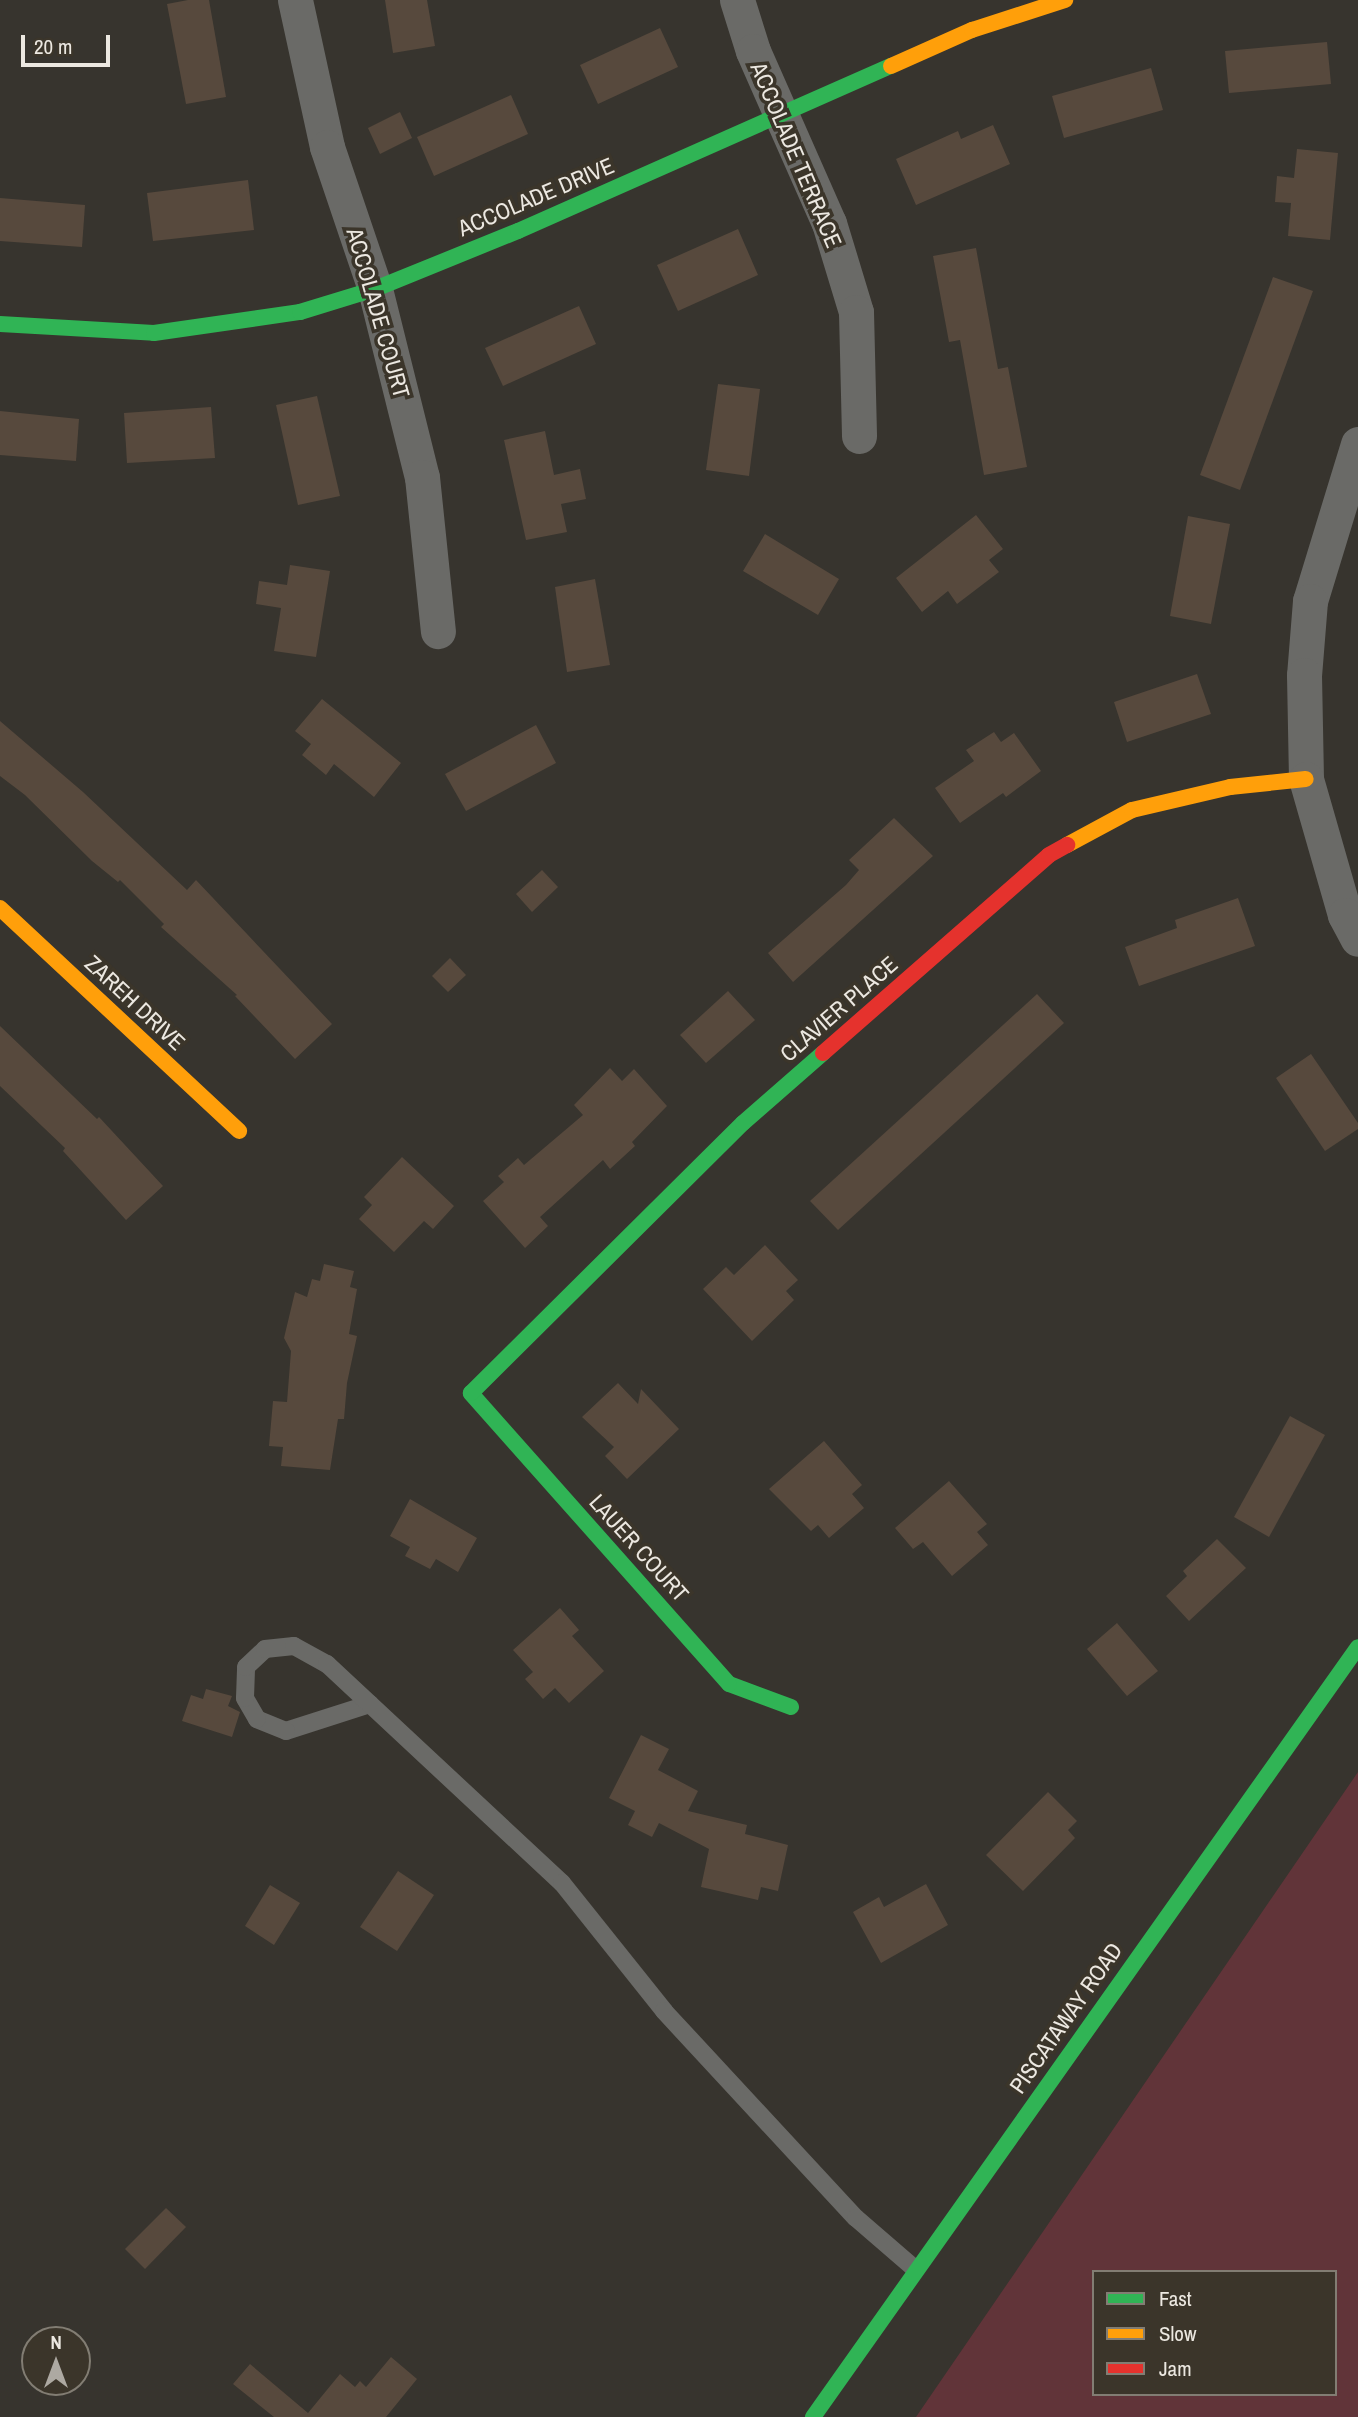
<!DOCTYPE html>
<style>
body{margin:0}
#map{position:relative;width:1358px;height:2417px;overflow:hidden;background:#37342e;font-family:"Archivo Narrow",sans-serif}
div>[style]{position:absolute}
.green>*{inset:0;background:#613439}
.building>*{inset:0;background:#57493d}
.lane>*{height:18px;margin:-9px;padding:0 9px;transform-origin:9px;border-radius:9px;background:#6a6a67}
.street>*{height:35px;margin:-17.5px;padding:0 17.5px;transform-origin:17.5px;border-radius:17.5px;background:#6a6a67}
.fast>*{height:16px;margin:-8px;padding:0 8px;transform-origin:8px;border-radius:8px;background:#30b455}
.slow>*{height:16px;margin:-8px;padding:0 8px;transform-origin:8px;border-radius:8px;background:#ff9f0a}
.jam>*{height:16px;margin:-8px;padding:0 8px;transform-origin:8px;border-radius:8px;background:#e5322d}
span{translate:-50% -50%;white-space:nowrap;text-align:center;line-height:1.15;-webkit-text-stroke:7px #3b352a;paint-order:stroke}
.street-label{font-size:23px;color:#ece8e1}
.legend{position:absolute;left:1092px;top:2270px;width:245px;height:126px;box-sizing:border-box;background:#3b352a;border:2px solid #827d73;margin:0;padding:9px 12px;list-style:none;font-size:21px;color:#ece8e1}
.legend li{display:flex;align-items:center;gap:14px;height:35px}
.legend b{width:35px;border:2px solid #827d73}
.north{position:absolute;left:21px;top:2326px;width:70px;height:70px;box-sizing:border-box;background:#3b352a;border:2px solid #827d73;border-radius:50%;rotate:0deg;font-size:19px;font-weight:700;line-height:28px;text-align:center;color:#ece8e1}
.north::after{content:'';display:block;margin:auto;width:24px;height:32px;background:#ada9a2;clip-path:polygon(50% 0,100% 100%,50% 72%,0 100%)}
.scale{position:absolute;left:21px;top:35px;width:89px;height:32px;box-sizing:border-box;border:4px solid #ece8e1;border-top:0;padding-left:9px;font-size:21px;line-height:24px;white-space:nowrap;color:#ece8e1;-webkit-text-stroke:5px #3b352a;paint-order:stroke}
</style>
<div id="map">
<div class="green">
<div style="clip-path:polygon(evenodd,1358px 1772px,1358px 2417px,916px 2417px,1358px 1772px,1094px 2272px,1335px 2272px,1335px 2394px,1094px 2394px,1094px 2272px)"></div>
</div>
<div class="building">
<div style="clip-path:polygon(188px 0,209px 0,226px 97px,186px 104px,167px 4px)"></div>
<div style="clip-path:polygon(385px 0,427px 0,435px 46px,393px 53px)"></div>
<div style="clip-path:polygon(660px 28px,678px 67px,598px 104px,580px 65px)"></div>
<div style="clip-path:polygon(1327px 42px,1331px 84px,1229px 93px,1225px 51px)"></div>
<div style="clip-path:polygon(1151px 68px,1163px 110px,1064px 138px,1052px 96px)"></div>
<div style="clip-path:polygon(511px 95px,528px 134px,434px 176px,417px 137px)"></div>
<div style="clip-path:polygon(400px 112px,412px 138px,380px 154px,368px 128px)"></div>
<div style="clip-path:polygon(993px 125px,1010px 164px,916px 205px,896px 159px,958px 131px,961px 139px)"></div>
<div style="clip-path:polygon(1297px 149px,1338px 153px,1330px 240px,1288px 236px,1291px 203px,1275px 202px,1277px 176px,1294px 178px)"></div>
<div style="clip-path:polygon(248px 180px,254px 230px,153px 241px,147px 193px)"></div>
<div style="clip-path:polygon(0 198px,85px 205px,82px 247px,0 241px)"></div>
<div style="clip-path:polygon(738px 229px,758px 275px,678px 311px,657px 265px)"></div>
<div style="clip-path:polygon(976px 248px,998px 369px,1008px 367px,1027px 467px,984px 475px,960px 340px,949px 342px,933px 256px)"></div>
<div style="clip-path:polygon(1273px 277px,1313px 291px,1240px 490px,1200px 475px)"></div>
<div style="clip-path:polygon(579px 306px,596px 344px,503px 386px,485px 348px)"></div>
<div style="clip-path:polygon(718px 384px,760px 389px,749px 476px,706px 470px)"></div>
<div style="clip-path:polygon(317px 396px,340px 496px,298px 505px,276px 405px)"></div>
<div style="clip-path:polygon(211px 407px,215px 458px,127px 463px,124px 413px)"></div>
<div style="clip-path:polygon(0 411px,79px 419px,76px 461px,0 455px)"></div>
<div style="clip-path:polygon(545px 431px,554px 475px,580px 469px,586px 499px,561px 504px,567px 532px,526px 540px,504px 440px)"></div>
<div style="clip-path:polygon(976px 515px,1003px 549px,989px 560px,999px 572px,957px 604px,948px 591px,922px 612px,896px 578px)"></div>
<div style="clip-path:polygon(1188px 516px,1230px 524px,1211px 624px,1170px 616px)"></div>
<div style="clip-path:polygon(765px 534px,839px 579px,818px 615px,743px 571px)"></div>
<div style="clip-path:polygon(290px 565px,330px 571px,316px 657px,274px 651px,281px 608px,256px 604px,259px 581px,287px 585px)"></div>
<div style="clip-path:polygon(595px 579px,610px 665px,567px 672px,555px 587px)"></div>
<div style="clip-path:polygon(1197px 674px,1211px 714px,1127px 742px,1114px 702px)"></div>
<div style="clip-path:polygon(322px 699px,401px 763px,374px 797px,334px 764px,326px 775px,302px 755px,311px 744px,295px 731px)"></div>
<div style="clip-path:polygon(0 721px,83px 792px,187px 890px,196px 880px,332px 1024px,295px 1059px,235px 996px,237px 995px,161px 927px,164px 924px,120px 880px,118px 882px,92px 861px,25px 795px,0 776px)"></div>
<div style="clip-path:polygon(536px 725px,556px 763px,466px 811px,445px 774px)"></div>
<div style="clip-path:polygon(994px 732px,1001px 742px,1014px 733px,1041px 771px,1006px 797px,1003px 793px,960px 823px,935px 788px,974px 761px,966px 750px)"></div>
<div style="clip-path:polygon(894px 818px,933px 856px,793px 982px,768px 953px,846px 885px,859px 870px,849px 860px)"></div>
<div style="clip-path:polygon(542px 870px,558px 887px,532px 912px,516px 894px)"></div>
<div style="clip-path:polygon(1238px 898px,1255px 946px,1139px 986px,1125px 947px,1177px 928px,1175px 920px)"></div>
<div style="clip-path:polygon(450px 958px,466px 975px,448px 992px,432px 976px)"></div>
<div style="clip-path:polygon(728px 991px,755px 1020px,706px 1063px,680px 1035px)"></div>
<div style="clip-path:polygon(1037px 994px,1064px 1023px,838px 1230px,810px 1201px)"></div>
<div style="clip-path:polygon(0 1026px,97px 1119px,99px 1117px,163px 1186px,126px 1220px,63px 1151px,65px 1148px,0 1086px)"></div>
<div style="clip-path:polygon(1311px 1054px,1358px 1123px,1358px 1129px,1325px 1151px,1276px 1078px)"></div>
<div style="clip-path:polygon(610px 1068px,622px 1081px,634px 1069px,667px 1106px,632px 1142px,635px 1146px,610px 1169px,603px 1160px,540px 1217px,548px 1226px,525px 1248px,483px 1201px,504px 1182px,498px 1176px,518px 1158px,524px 1165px,583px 1115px,574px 1105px)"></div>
<div style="clip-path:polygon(402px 1157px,454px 1206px,433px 1229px,424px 1221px,394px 1252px,359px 1219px,372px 1205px,364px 1197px)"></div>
<div style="clip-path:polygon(765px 1245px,798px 1280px,786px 1291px,794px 1300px,752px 1341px,703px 1289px,726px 1267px,734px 1275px)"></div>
<div style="clip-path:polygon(324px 1264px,354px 1271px,350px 1287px,357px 1289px,349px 1334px,357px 1336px,347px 1383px,344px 1419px,338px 1419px,330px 1470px,281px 1466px,283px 1447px,269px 1446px,273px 1401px,287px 1402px,291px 1351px,284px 1338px,295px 1292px,307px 1297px,312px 1279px,320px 1281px)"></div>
<div style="clip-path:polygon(618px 1383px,638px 1404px,641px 1389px,679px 1429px,627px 1479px,605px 1456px,614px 1447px,582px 1417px)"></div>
<div style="clip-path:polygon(1290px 1416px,1325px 1435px,1269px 1537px,1234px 1517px)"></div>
<div style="clip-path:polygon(824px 1441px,862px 1485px,852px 1494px,864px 1508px,829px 1538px,818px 1525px,811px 1531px,769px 1489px)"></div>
<div style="clip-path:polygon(949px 1481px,987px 1524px,977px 1532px,988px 1545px,952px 1576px,923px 1542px,913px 1549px,895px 1528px)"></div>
<div style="clip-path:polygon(410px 1499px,477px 1538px,458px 1572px,436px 1559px,430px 1569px,405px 1556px,410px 1547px,390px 1536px)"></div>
<div style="clip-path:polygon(1217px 1539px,1246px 1568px,1189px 1621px,1166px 1596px,1187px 1576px,1183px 1571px)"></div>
<div style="clip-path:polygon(560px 1608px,579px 1630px,572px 1636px,604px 1671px,569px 1703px,555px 1688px,543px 1699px,525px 1679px,533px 1672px,513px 1650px)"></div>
<div style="clip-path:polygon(1117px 1623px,1158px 1671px,1127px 1696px,1087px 1649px)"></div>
<div style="clip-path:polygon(206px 1689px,232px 1696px,228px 1706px,240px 1712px,232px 1737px,182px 1721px,191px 1695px,203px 1699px)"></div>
<div style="clip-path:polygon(641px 1735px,669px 1749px,658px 1770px,698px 1791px,688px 1811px,747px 1825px,745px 1834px,788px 1845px,778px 1891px,761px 1887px,758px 1900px,701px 1887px,709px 1849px,659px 1823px,652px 1837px,628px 1825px,635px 1811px,609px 1798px)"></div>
<div style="clip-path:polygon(1048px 1792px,1077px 1821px,1068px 1830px,1075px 1838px,1023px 1891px,986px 1855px)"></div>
<div style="clip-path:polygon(398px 1871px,434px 1895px,397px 1951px,360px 1927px)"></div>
<div style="clip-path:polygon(926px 1884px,948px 1925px,881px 1963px,853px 1912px,879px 1897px,884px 1907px)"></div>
<div style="clip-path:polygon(270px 1885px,300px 1903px,274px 1945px,245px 1926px)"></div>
<div style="clip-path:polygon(166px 2208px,186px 2227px,145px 2269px,125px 2249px)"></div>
<div style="clip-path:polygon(391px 2357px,417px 2379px,386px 2417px,274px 2417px,233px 2384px,250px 2364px,308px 2413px,340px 2374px,355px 2387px,360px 2381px,366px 2387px)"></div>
</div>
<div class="lane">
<div style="left:370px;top:1704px;width:88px;rotate:162.2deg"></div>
<div style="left:286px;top:1731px;width:31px;rotate:-158deg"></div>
<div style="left:257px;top:1719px;width:24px;rotate:-120deg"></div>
<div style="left:245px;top:1698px;width:31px;rotate:-88deg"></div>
<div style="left:246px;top:1667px;width:26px;rotate:-43deg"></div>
<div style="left:265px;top:1649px;width:29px;rotate:-6deg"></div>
<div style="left:294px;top:1646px;width:38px;rotate:29deg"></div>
<div style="left:327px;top:1664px;width:321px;rotate:43deg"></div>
<div style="left:562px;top:1883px;width:164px;rotate:51.4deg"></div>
<div style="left:664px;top:2011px;width:282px;rotate:47.2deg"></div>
<div style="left:856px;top:2218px;width:78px;rotate:40.8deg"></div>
</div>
<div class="street">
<div style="left:295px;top:0;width:150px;rotate:77.7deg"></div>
<div style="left:327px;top:147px;width:150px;rotate:71.3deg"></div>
<div style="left:375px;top:289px;width:194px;rotate:76deg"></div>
<div style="left:422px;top:477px;width:155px;rotate:84.1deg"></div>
<div style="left:737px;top:0;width:53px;rotate:72.6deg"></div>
<div style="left:753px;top:51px;width:188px;rotate:66.2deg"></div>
<div style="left:829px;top:223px;width:93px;rotate:73.1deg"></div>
<div style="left:856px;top:312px;width:124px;rotate:88.6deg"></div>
<div style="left:1358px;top:444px;width:164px;rotate:107deg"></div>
<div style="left:1310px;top:601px;width:74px;rotate:94.6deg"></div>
<div style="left:1304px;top:675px;width:104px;rotate:88.9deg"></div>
<div style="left:1306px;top:779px;width:141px;rotate:74deg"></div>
<div style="left:1345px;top:915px;width:27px;rotate:62deg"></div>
</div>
<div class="fast">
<div style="left:0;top:324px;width:154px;rotate:3.3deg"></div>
<div style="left:154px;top:333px;width:148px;rotate:-8.2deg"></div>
<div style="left:300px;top:312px;width:78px;rotate:-17deg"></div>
<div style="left:375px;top:289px;width:154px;rotate:-22.1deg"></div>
<div style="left:518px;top:231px;width:408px;rotate:-23.9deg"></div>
<div style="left:791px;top:1707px;width:66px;rotate:-159.6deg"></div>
<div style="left:729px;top:1684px;width:389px;rotate:-131.6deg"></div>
<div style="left:471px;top:1393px;width:383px;rotate:-44.8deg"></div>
<div style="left:743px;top:1123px;width:106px;rotate:-41.2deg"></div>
<div style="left:813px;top:2417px;width:943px;rotate:-54.71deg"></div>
</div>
<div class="slow">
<div style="left:891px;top:66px;width:89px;rotate:-24deg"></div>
<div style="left:972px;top:30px;width:98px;rotate:-17.9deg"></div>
<div style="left:1067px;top:845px;width:74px;rotate:-28.3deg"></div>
<div style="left:1132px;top:810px;width:101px;rotate:-13.2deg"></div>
<div style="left:1230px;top:787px;width:76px;rotate:-6deg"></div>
<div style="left:0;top:908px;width:327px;rotate:43deg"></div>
</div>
<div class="jam">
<div style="left:823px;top:1053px;width:300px;rotate:-41.2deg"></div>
<div style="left:1049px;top:855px;width:21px;rotate:-29deg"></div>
</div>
<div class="street-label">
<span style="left:796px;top:155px;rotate:67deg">ACCOLADE TERRACE</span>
<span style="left:536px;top:197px;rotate:-23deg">ACCOLADE DRIVE</span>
<span style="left:378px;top:313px;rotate:74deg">ACCOLADE COURT</span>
<span style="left:135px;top:1003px;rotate:43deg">ZAREH DRIVE</span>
<span style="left:839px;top:1009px;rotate:-41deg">CLAVIER PLACE</span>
<span style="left:639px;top:1548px;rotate:48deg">LAUER COURT</span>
<span style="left:1066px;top:2018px;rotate:-55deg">PISCATAWAY ROAD</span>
</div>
<ul class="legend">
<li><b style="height:9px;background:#30b455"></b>Fast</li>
<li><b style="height:9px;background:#ff9f0a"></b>Slow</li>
<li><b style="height:9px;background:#e5322d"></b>Jam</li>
</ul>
<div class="north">N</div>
<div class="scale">20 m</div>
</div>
